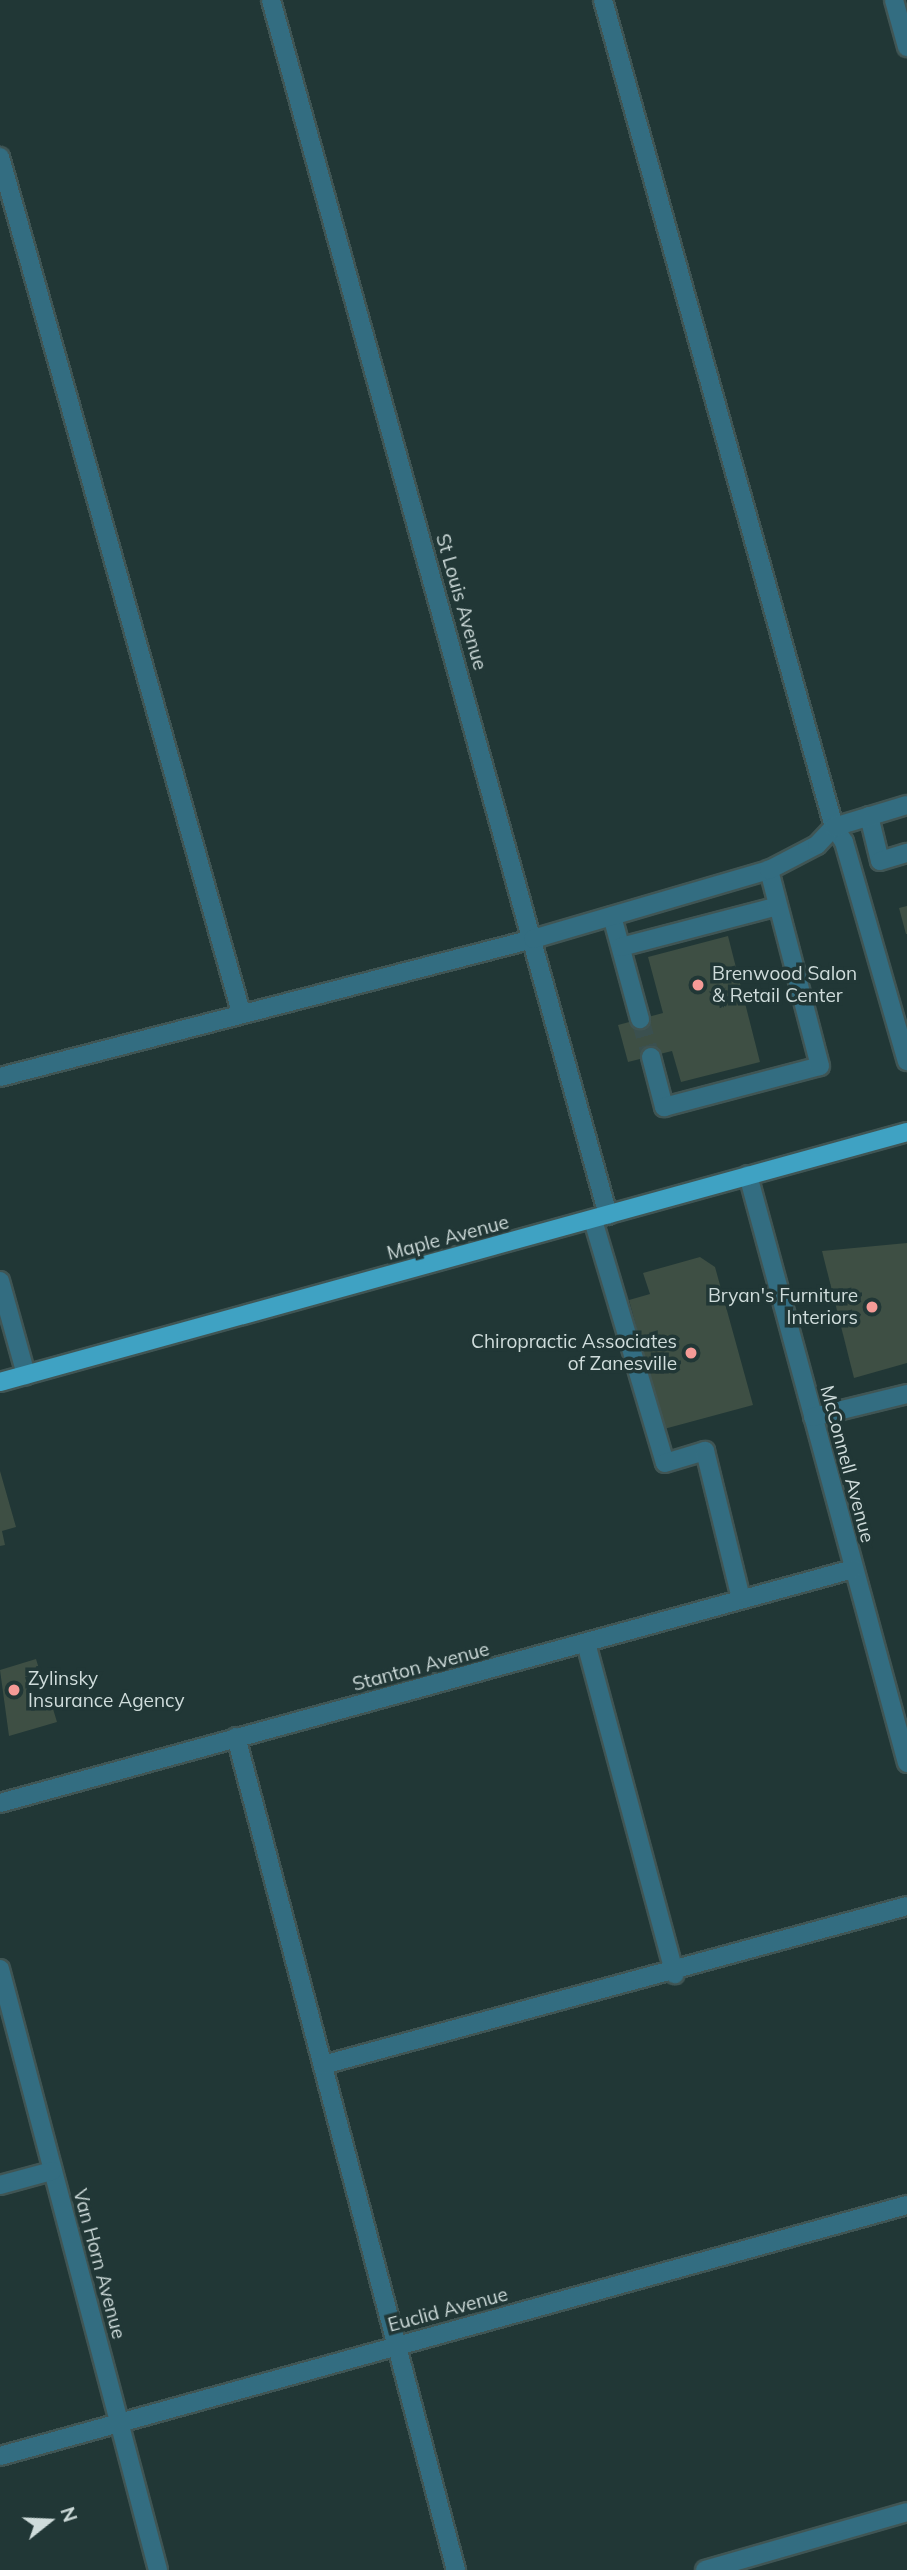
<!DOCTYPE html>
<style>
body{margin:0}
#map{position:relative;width:907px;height:2570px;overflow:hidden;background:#213736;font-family:Mulish,sans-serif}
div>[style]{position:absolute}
.building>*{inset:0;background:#3e4f44}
.minor-tunnel>*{height:18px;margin-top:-9px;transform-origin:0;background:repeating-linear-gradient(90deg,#3b504f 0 18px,transparent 0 27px)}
.roads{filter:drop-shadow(2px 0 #405554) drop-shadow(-2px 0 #405554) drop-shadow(0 2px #405554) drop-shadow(0 -2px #405554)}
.minor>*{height:18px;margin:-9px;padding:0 9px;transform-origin:9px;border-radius:9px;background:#336d81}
.major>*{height:18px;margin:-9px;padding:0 9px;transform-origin:9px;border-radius:9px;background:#3fa2c3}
.dots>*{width:19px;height:19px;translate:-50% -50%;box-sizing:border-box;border:4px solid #213736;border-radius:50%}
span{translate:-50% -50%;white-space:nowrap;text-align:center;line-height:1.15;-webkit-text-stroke:7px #213736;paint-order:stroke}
.street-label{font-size:19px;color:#cfdcdb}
.poi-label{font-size:19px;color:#cfdcdb}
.left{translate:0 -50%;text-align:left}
.right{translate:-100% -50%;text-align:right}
.north{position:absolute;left:14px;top:2486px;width:70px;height:70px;-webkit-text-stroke:5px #213736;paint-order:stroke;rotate:72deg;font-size:19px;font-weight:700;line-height:28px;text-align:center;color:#cfdcdb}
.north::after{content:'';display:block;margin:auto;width:24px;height:32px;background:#cfdcdb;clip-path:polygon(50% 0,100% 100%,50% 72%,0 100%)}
</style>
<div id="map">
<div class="building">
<div style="clip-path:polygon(907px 906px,907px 934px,906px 934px,899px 908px)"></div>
<div style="clip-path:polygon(728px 936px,760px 1062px,681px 1082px,672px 1051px,628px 1062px,618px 1025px,663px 1013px,648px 957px)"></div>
<div style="clip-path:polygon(907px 1243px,907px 1363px,854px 1378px,822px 1251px)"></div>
<div style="clip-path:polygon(700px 1257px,715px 1267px,753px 1405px,664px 1429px,629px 1300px,650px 1294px,643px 1273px)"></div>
<div style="clip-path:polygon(0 1471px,16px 1527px,2px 1531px,5px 1545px,0 1546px)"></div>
<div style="clip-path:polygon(36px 1659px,40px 1672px,25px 1677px,33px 1704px,50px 1699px,57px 1722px,9px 1736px,0 1670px)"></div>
</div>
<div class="minor-tunnel">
<div style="left:640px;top:1019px;width:40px;rotate:74deg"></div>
</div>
<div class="roads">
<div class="minor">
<div style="left:271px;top:0;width:1261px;rotate:74.5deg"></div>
<div style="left:603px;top:0;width:859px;rotate:74.39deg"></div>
<div style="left:834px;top:827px;width:18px;rotate:56deg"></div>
<div style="left:844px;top:842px;width:228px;rotate:74deg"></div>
<div style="left:894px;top:0;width:49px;rotate:74.5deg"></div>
<div style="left:0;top:157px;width:888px;rotate:74.26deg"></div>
<div style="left:869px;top:816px;width:46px;rotate:76.3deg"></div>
<div style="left:880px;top:861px;width:28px;rotate:-17deg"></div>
<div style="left:612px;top:916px;width:107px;rotate:74.8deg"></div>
<div style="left:621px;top:947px;width:162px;rotate:-14.6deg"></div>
<div style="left:651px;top:1057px;width:52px;rotate:75.4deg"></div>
<div style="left:664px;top:1107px;width:161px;rotate:-14.7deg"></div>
<div style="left:820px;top:1066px;width:203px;rotate:-104.6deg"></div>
<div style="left:0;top:1077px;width:551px;rotate:-14.52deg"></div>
<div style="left:533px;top:939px;width:246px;rotate:-16.3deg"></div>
<div style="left:769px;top:870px;width:54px;rotate:-27.5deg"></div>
<div style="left:817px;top:845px;width:25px;rotate:-47deg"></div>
<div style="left:834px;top:827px;width:76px;rotate:-16.8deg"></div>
<div style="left:748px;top:1175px;width:609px;rotate:74.87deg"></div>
<div style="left:593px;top:1220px;width:253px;rotate:73.5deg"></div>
<div style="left:665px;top:1463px;width:42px;rotate:-16.7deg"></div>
<div style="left:705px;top:1451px;width:152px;rotate:76.3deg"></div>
<div style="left:0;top:1281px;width:98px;rotate:74.5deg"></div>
<div style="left:813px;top:1417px;width:97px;rotate:-13.7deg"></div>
<div style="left:586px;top:1643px;width:343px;rotate:75deg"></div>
<div style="left:236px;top:1737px;width:862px;rotate:75.21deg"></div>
<div style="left:0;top:1803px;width:885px;rotate:-15.34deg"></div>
<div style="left:0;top:1969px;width:621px;rotate:75.27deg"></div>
<div style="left:323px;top:2065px;width:605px;rotate:-15.23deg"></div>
<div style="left:0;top:2185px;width:54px;rotate:-15.1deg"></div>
<div style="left:0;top:2456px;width:941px;rotate:-15.47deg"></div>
<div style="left:705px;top:2570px;width:210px;rotate:-16deg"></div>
</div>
<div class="major">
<div style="left:0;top:1382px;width:941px;rotate:-15.41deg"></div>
</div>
</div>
<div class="dots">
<div style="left:698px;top:985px;background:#f59b97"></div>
<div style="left:872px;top:1307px;background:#f59b97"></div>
<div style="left:691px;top:1353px;background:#f59b97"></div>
<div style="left:14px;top:1690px;background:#f59b97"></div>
</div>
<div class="street-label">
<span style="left:461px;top:602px;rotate:74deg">St Louis Avenue</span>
<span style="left:448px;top:1238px;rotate:-15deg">Maple Avenue</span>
<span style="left:847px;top:1464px;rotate:75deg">McConnell Avenue</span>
<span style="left:421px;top:1667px;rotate:-15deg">Stanton Avenue</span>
<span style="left:99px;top:2264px;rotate:75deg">Van Horn Avenue</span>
<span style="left:448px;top:2310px;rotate:-15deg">Euclid Avenue</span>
</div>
<div class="poi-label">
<span class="left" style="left:712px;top:985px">Brenwood Salon<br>&amp; Retail Center</span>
<span class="right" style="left:858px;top:1307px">Bryan's Furniture<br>Interiors</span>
<span class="right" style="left:677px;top:1353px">Chiropractic Associates<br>of Zanesville</span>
<span class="left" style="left:28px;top:1690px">Zylinsky<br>Insurance Agency</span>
</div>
<div class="north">N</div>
</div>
